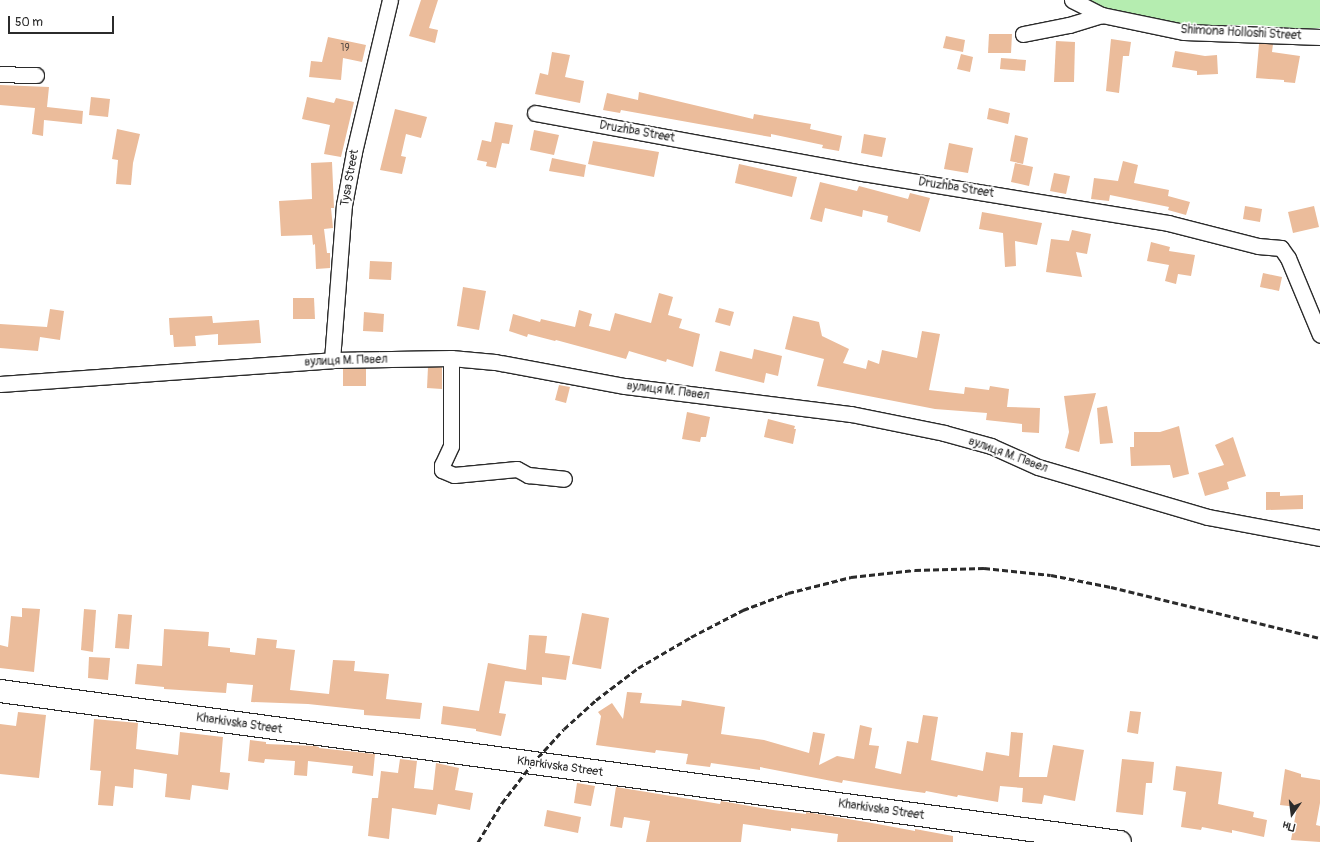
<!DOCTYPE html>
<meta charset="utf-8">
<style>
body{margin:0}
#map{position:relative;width:1320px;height:842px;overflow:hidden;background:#fff;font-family:Pangolin,sans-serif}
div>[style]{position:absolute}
.green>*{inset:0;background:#b5edb0}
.building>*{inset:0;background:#ebbc9b}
.roads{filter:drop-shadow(1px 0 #2b2b2b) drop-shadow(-1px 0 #2b2b2b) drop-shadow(0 1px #2b2b2b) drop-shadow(0 -1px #2b2b2b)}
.street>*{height:15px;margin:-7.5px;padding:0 7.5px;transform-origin:7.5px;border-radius:7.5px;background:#fff}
.secondary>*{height:22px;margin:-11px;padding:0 11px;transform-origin:11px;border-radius:11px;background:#fff}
.rail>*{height:3px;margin-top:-1.5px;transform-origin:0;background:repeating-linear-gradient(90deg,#2b2b2b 0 6px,transparent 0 9px)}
span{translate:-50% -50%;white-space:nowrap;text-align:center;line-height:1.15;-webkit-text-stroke:3.5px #fff;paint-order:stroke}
.number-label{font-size:10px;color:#5b4f47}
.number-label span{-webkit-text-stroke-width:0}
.street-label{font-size:12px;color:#2b2b2b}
.north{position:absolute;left:1272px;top:794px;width:40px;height:40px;-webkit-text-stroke:3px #fff;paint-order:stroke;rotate:194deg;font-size:11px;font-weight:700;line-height:16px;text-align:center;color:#2b2b2b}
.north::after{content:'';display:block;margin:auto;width:14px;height:18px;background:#2b2b2b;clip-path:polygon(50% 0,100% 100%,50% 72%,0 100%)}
.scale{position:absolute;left:8px;top:16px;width:106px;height:18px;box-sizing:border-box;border:2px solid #2b2b2b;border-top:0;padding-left:5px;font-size:12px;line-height:14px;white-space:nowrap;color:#2b2b2b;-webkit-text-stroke:3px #fff;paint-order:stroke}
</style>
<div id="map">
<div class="green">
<div style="clip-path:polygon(1079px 0,1320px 0,1320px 28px,1303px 29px,1258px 25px,1188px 25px,1090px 6px)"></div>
</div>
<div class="building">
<div style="clip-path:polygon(421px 0,438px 0,429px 28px,438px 30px,435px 43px,409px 36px)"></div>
<div style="clip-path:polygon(989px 34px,1012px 34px,1011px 53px,988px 53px)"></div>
<div style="clip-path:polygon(946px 36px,965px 40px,963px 52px,943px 48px)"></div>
<div style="clip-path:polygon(328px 37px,366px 45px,362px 62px,343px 58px,341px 80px,309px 77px,311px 61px,322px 62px)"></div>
<div style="clip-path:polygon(1111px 39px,1131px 42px,1129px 56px,1123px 56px,1119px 93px,1106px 91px)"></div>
<div style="clip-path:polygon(1056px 41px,1075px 42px,1074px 82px,1054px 82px)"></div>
<div style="clip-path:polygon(1259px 44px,1273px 44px,1272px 52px,1300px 56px,1295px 83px,1284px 82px,1284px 80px,1256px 78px)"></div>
<div style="clip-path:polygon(1175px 51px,1205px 56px,1217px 55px,1218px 74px,1197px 75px,1197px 71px,1172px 67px)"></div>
<div style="clip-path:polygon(552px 52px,570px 55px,565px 77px,584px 81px,580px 103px,535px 94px,540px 73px,548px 75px)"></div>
<div style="clip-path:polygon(961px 54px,973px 57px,970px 72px,957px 69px)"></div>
<div style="clip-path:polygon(1001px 58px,1026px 60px,1025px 71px,1000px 69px)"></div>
<div style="clip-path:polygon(0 85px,49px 87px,47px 107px,83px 111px,82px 124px,44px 120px,43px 136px,32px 134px,35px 108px,0 105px)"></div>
<div style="clip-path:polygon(639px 92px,753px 119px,754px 114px,811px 124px,810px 129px,842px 136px,839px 151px,822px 148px,823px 145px,771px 134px,771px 137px,621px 110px,620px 113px,603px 110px,607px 93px,638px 100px)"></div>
<div style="clip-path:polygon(91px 97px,110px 99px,108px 117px,89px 115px)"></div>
<div style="clip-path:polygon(307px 97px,334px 103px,336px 98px,354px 102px,341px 157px,324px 154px,330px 125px,302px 119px)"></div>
<div style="clip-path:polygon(989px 108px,1010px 113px,1008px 124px,987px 119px)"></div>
<div style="clip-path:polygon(395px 109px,427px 117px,421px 138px,406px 134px,401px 156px,406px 157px,402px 174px,380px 170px)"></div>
<div style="clip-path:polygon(495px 122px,513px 125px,509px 144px,502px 143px,496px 168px,486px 166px,487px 162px,477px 160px,482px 140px,491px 142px)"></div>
<div style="clip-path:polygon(117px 129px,140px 134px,133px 163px,131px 185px,116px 184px,118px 160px,112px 159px)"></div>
<div style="clip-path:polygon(534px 130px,559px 135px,554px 155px,530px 150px)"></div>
<div style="clip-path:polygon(864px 134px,886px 138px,882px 157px,861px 153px)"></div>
<div style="clip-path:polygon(1015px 135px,1028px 138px,1023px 164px,1010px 161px)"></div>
<div style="clip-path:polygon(593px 141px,659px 152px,654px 177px,588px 164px)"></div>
<div style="clip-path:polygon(949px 143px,973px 148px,968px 173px,944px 169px)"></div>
<div style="clip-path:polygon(552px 158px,586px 165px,584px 177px,549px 171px)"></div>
<div style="clip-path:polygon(1123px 161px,1138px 165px,1134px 183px,1169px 190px,1168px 196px,1190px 202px,1186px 215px,1168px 210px,1169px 207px,1110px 195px,1109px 201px,1091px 199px,1094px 178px,1118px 181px)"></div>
<div style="clip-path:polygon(332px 162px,334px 208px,331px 208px,333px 228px,324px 229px,327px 253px,330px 253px,330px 268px,316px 269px,315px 244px,313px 245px,312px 235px,281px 236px,279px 201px,312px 199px,311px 163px)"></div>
<div style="clip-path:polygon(1015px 163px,1033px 167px,1029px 186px,1011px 182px)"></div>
<div style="clip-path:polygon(739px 164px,797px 177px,792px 197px,735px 183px)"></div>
<div style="clip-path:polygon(1054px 173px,1070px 176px,1066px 194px,1050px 191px)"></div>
<div style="clip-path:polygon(820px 182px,857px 191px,859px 186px,908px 199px,910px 193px,930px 198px,920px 232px,887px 222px,888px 216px,863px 210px,862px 217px,825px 208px,822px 222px,810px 219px)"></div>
<div style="clip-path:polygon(1245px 206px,1262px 209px,1260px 222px,1243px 219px)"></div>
<div style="clip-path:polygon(1314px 206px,1319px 227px,1293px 233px,1288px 212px)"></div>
<div style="clip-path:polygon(982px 212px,1042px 223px,1037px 245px,1015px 241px,1016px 266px,1005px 267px,1003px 233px,979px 229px)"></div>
<div style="clip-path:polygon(1072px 230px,1091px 234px,1087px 254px,1076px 252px,1082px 277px,1046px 272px,1051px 239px,1069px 241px)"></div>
<div style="clip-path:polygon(1151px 242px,1170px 247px,1169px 251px,1195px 255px,1191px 276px,1178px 274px,1176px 284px,1165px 281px,1169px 265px,1147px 261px)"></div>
<div style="clip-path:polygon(370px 261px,392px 262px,391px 280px,369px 279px)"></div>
<div style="clip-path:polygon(1263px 273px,1282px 277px,1279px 291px,1260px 287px)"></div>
<div style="clip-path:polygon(463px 287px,486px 291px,479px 330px,457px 326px)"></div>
<div style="clip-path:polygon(659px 293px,673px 297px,668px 315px,682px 319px,679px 328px,700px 334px,693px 367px,667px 359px,666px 362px,629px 351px,626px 359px,556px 340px,555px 341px,528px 334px,527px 337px,509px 331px,513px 314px,540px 322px,541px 319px,575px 327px,579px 310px,592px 314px,589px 326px,610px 331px,615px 313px,651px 323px)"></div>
<div style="clip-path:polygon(293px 298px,314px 298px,315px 319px,293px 319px)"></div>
<div style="clip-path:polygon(719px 308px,734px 312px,730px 326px,715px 322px)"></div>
<div style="clip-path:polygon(50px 309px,64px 311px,60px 340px,40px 337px,38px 351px,0 348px,0 324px,47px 327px)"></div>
<div style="clip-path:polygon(364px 312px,384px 314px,383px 332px,363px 331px)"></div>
<div style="clip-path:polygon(212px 316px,213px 323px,259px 320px,261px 343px,218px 345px,218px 334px,195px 336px,196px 346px,174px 347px,173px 335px,170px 335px,169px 318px)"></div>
<div style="clip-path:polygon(793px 316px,819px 322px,822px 336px,849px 349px,843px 363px,866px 369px,868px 360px,879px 364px,882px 350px,917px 358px,922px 331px,940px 334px,929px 390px,964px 394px,965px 387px,989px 390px,990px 386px,1009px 389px,1007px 407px,1040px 408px,1039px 433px,1022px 432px,1022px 424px,986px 420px,987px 413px,935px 409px,817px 386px,824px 359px,785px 349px)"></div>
<div style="clip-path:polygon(754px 349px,782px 356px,778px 376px,766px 373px,764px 383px,715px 371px,720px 351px,752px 359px)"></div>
<div style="clip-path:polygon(428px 367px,442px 367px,442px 389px,427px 388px)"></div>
<div style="clip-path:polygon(366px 368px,366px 386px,343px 386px,343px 369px)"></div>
<div style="clip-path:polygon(559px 385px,570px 387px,566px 403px,555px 400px)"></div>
<div style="clip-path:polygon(1096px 393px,1079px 452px,1065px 448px,1069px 432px,1064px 396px)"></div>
<div style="clip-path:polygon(1107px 406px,1113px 443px,1100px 444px,1097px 408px)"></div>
<div style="clip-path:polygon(687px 412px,710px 417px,706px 437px,701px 437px,700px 442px,682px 439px)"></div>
<div style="clip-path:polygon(768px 419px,795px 426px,794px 429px,796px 429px,793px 444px,764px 437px)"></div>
<div style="clip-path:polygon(1179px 426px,1189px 474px,1173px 478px,1170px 465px,1131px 466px,1130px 447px,1134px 447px,1134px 432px,1160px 432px)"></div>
<div style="clip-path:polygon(1233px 437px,1246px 476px,1227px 482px,1229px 489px,1205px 496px,1198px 473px,1224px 465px,1215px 445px)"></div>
<div style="clip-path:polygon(1266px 492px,1280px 492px,1280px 496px,1303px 495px,1303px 509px,1266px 510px)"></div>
<div style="clip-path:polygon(22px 608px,40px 609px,34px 672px,0 668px,0 645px,8px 647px,11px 616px,22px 617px)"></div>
<div style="clip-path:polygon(84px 609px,96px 610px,93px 652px,81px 650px)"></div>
<div style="clip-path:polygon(582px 613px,609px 618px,601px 669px,572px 664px)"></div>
<div style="clip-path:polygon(118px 614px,132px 615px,129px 649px,115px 648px)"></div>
<div style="clip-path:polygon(164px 629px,209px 632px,208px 646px,230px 648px,230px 652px,255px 655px,257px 638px,277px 640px,276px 648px,295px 650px,290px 690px,329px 694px,333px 660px,355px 661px,354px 671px,389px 674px,386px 699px,422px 703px,420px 719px,364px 715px,364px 710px,308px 704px,251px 702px,253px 685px,227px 683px,226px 693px,164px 689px,164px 687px,135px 684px,137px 664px,162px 666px)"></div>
<div style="clip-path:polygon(529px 635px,547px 636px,545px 653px,570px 656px,566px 680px,542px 677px,542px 685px,505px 681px,499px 713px,506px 714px,501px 736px,476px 731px,476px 729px,441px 724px,443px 706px,479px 711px,488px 663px,526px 670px)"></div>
<div style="clip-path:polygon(89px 657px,110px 658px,108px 680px,88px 678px)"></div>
<div style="clip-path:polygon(627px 692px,642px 693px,640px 703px,681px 706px,682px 700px,725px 707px,721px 734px,764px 740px,809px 753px,813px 732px,825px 734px,819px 765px,837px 756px,854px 759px,860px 725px,872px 728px,869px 745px,879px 746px,875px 768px,901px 774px,907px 741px,918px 743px,923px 715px,938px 717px,931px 760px,983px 771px,986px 752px,1009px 756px,1011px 732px,1023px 733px,1019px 777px,1047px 777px,1053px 745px,1084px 750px,1075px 801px,1044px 795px,1042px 804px,1022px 802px,1023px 788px,1000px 786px,998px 802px,958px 795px,957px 797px,926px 791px,925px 793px,903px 790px,843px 780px,842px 783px,760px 767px,760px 770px,711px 763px,710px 767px,686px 764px,688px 754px,656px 750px,655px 753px,596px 745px,601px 716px,598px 712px,612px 703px,623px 719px)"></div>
<div style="clip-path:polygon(1130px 711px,1141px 712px,1138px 734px,1127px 732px)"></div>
<div style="clip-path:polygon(18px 712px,46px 715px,39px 778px,0 774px,0 724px,16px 726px)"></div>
<div style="clip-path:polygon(94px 719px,138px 723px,136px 749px,178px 755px,180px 732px,223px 737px,220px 772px,230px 773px,228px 790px,192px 785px,190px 800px,165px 797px,167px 774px,134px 769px,133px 788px,115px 786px,113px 806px,98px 805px,101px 771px,90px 770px)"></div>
<div style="clip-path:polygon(250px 740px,266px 742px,266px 744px,315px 746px,319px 747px,319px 748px,375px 754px,373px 776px,352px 773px,353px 766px,308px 761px,307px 776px,294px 775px,295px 761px,265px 759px,264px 763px,248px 761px)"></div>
<div style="clip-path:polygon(400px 759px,417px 761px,414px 788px,433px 790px,436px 763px,459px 768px,455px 790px,473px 793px,470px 810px,438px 804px,436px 815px,392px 808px,389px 839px,368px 836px,372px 798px,378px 798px,381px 771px,398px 773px)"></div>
<div style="clip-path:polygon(1122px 759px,1154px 762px,1152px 783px,1146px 783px,1143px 815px,1116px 812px)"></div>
<div style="clip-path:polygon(1176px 766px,1222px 772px,1218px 804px,1254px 812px,1253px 817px,1267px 820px,1264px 837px,1232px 830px,1232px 833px,1202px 827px,1201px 830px,1181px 827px,1186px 792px,1173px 790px)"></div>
<div style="clip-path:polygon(1285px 769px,1301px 774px,1301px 777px,1320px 780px,1320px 803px,1316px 825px,1320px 826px,1320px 842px,1291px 840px,1297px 807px,1280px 805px)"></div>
<div style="clip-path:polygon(577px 783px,595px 786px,591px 806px,574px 803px)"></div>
<div style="clip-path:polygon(616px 787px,720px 804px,721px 801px,773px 810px,806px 814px,806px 812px,872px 823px,915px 831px,915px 829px,953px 836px,953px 842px,837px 842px,838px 834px,791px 828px,791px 831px,743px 824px,741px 842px,646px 842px,650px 821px,624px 817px,622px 828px,610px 826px)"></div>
<div style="clip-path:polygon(547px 810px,581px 817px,578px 833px,544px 826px)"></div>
</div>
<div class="roads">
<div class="street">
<div style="left:1072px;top:0;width:34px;rotate:27deg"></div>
<div style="left:1102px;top:15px;width:84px;rotate:11.7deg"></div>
<div style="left:1184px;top:32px;width:136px;rotate:2.1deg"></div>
<div style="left:1023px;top:34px;width:47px;rotate:-11.1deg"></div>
<div style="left:1069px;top:25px;width:34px;rotate:-17deg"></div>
<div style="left:0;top:74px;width:36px;rotate:2deg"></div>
<div style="left:535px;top:113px;width:333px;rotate:10.4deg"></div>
<div style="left:863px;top:173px;width:309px;rotate:9.3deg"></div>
<div style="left:1168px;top:223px;width:93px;rotate:14.3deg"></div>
<div style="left:1258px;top:246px;width:23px;rotate:5deg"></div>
<div style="left:1281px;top:248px;width:12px;rotate:55deg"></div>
<div style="left:1288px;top:258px;width:83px;rotate:67.4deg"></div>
<div style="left:451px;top:358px;width:88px;rotate:90deg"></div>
<div style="left:451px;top:446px;width:21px;rotate:115deg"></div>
<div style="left:442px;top:465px;width:5px;rotate:90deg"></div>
<div style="left:442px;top:470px;width:13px;rotate:23deg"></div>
<div style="left:454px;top:475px;width:63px;rotate:-5.4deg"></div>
<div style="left:517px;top:469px;width:13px;rotate:29deg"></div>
<div style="left:528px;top:475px;width:36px;rotate:6deg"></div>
<div style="left:332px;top:360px;width:155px;rotate:-85.6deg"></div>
<div style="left:344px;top:205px;width:54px;rotate:-79.3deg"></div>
<div style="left:354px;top:152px;width:156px;rotate:-76.7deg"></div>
<div style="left:0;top:384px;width:333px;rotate:-4.1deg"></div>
<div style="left:332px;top:360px;width:119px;rotate:-1deg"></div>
<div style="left:451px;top:358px;width:44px;rotate:5.2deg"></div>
<div style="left:495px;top:362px;width:132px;rotate:10.5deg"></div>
<div style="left:625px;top:386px;width:228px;rotate:7.1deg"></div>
<div style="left:851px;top:414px;width:95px;rotate:11.5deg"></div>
<div style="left:944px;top:433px;width:49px;rotate:15.5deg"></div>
<div style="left:991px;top:446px;width:51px;rotate:24.1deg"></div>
<div style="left:1038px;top:467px;width:177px;rotate:16.4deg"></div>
<div style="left:1208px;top:517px;width:114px;rotate:10.6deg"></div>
</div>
<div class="secondary">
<div style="left:0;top:691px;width:1130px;rotate:7.68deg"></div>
</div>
</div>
<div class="rail">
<div style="left:478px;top:842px;width:46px;rotate:-58.4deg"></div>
<div style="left:502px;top:803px;width:49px;rotate:-52.4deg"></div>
<div style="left:532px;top:764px;width:47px;rotate:-47.6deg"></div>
<div style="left:564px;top:729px;width:43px;rotate:-42.2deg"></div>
<div style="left:596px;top:700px;width:53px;rotate:-37.3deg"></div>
<div style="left:638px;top:668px;width:61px;rotate:-30.3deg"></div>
<div style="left:691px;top:637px;width:59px;rotate:-27.4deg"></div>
<div style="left:743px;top:610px;width:48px;rotate:-20.7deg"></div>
<div style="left:788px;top:593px;width:65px;rotate:-14.3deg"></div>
<div style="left:851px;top:577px;width:64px;rotate:-6.2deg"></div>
<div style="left:915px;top:570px;width:69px;rotate:-1.7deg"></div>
<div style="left:984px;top:568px;width:67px;rotate:6deg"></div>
<div style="left:1051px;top:575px;width:61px;rotate:11.3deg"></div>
<div style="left:1111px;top:587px;width:215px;rotate:13.7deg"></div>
</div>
<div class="number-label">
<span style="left:345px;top:49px">19</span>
</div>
<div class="street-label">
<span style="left:1241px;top:33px;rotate:3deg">Shimona Holloshi Street</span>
<span style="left:637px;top:132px;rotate:10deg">Druzhba Street</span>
<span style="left:350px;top:178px;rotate:-80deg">Tysa Street</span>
<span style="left:956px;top:188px;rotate:9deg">Druzhba Street</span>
<span style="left:346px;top:361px;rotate:-2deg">вулиця М. Павел</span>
<span style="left:668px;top:391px;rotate:7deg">вулиця М. Павел</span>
<span style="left:1008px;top:455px;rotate:20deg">вулиця М. Павел</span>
<span style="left:239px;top:724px;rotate:8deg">Kharkivska Street</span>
<span style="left:560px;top:767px;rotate:8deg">Kharkivska Street</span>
<span style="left:881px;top:810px;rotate:8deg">Kharkivska Street</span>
</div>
<div class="north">Пн</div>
<div class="scale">50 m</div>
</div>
